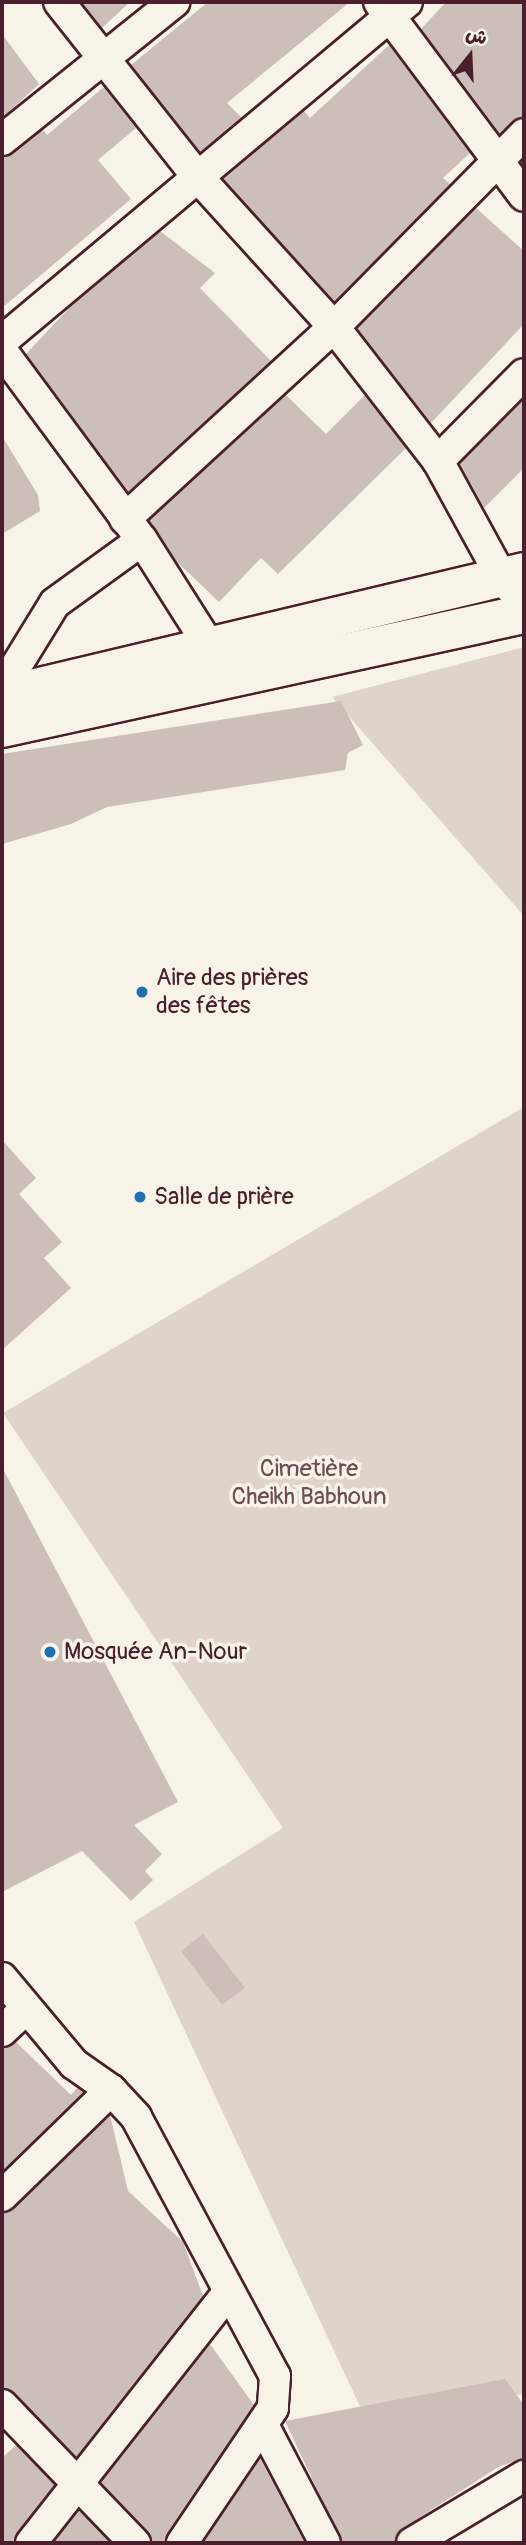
<!DOCTYPE html>
<meta charset="utf-8">
<style>
body{margin:0}
#map{position:relative;width:526px;height:2545px;overflow:hidden;background:#f7f3e8;font-family:Pangolin,"Playpen Sans Arabic",sans-serif}
div>[style]{position:absolute}
.green>*{inset:0;background:#ded4cc}
.building>*{inset:0;background:#ccbfb9}
.roads{filter:drop-shadow(2px 0 #4a1f2b) drop-shadow(-2px 0 #4a1f2b) drop-shadow(0 2px #4a1f2b) drop-shadow(0 -2px #4a1f2b)}
.street>*{height:30px;margin:-15px;padding:0 15px;transform-origin:15px;border-radius:15px;background:#f7f3e8}
.primary>*{height:38px;margin:-19px;padding:0 19px;transform-origin:19px;border-radius:19px;background:#f7f3e8}
.dots>*{width:19px;height:19px;translate:-50% -50%;box-sizing:border-box;border:4px solid #f7f3e8;border-radius:50%}
span{translate:-50% -50%;white-space:nowrap;text-align:center;line-height:1.15;-webkit-text-stroke:7px #f7f3e8;paint-order:stroke}
.poi-label{font-size:24px;color:#4a1f2b}
.left{translate:0 -50%;text-align:left}
.park-label{font-size:24px;color:#6f4c53}
.frame{position:absolute;inset:0;border:4px solid #4a1f2b;pointer-events:none}
.north{position:absolute;left:435px;top:21px;width:70px;height:70px;-webkit-text-stroke:5px #f7f3e8;paint-order:stroke;rotate:18deg;font-size:19px;font-weight:700;line-height:28px;text-align:center;color:#4a1f2b}
.north::after{content:'';display:block;margin:auto;width:24px;height:32px;background:#4a1f2b;clip-path:polygon(50% 0,100% 100%,50% 72%,0 100%)}
</style>
<div id="map">
<div class="green">
<div style="clip-path:polygon(524px 647px,524px 916px,332px 697px)"></div>
<div style="clip-path:polygon(524px 1107px,524px 2394px,363px 2413px,134px 1922px,283px 1828px,3px 1413px)"></div>
</div>
<div class="building">
<div style="clip-path:polygon(81px 2px,130px 2px,102px 28px)"></div>
<div style="clip-path:polygon(208px 2px,350px 2px,227px 103px,242px 118px,200px 152px,131px 65px)"></div>
<div style="clip-path:polygon(446px 2px,524px 2px,524px 117px,499px 134px,421px 29px)"></div>
<div style="clip-path:polygon(2px 34px,39px 84px,2px 118px)"></div>
<div style="clip-path:polygon(389px 45px,470px 153px,443px 178px,450px 184px,335px 302px,223px 179px,304px 111px,310px 118px)"></div>
<div style="clip-path:polygon(104px 87px,136px 128px,98px 160px,131px 199px,2px 308px,2px 157px,43px 130px,47px 135px)"></div>
<div style="clip-path:polygon(476px 208px,524px 251px,524px 324px,431px 423px,357px 328px)"></div>
<div style="clip-path:polygon(160px 231px,215px 273px,200px 288px,271px 361px,128px 492px,26px 354px,71px 306px)"></div>
<div style="clip-path:polygon(286px 395px,326px 434px,365px 395px,406px 448px,278px 574px,261px 558px,219px 602px,176px 561px,149px 520px)"></div>
<div style="clip-path:polygon(524px 399px,524px 468px,484px 508px,460px 464px)"></div>
<div style="clip-path:polygon(2px 436px,38px 495px,40px 511px,2px 534px)"></div>
<div style="clip-path:polygon(341px 701px,363px 745px,348px 753px,345px 770px,107px 807px,71px 824px,2px 844px,2px 754px)"></div>
<div style="clip-path:polygon(2px 1140px,36px 1178px,19px 1194px,62px 1242px,44px 1258px,71px 1288px,2px 1350px)"></div>
<div style="clip-path:polygon(2px 1467px,178px 1802px,134px 1825px,162px 1854px,145px 1871px,153px 1880px,131px 1901px,82px 1851px,2px 1892px)"></div>
<div style="clip-path:polygon(203px 1934px,245px 1988px,222px 2005px,181px 1951px)"></div>
<div style="clip-path:polygon(16px 2042px,71px 2095px,77px 2088px,84px 2092px,2px 2172px,2px 2048px)"></div>
<div style="clip-path:polygon(110px 2115px,128px 2191px,183px 2242px,203px 2296px,76px 2457px,15px 2393px,2px 2388px,2px 2213px,14px 2209px)"></div>
<div style="clip-path:polygon(210px 2344px,254px 2405px,165px 2543px,152px 2543px,148px 2531px,101px 2482px)"></div>
<div style="clip-path:polygon(505px 2379px,524px 2405px,524px 2459px,500px 2466px,403px 2528px,394px 2543px,342px 2543px,285px 2421px)"></div>
<div style="clip-path:polygon(16px 2445px,55px 2485px,14px 2543px,2px 2543px,2px 2458px)"></div>
<div style="clip-path:polygon(260px 2458px,305px 2543px,203px 2543px)"></div>
<div style="clip-path:polygon(79px 2510px,111px 2543px,53px 2543px)"></div>
</div>
<div class="roads">
<div class="street">
<div style="left:59px;top:2px;width:222px;rotate:51.6deg"></div>
<div style="left:197px;top:176px;width:204px;rotate:47.8deg"></div>
<div style="left:334px;top:327px;width:170px;rotate:52.2deg"></div>
<div style="left:438px;top:461px;width:133px;rotate:61.3deg"></div>
<div style="left:502px;top:578px;width:33px;rotate:49deg"></div>
<div style="left:379px;top:2px;width:242px;rotate:53.2deg"></div>
<div style="left:2px;top:140px;width:221px;rotate:-38.7deg"></div>
<div style="left:2px;top:341px;width:528px;rotate:-39.93deg"></div>
<div style="left:2px;top:351px;width:235px;rotate:53.5deg"></div>
<div style="left:142px;top:540px;width:127px;rotate:57.6deg"></div>
<div style="left:438px;top:461px;width:122px;rotate:-45.3deg"></div>
<div style="left:125px;top:519px;width:284px;rotate:-42.6deg"></div>
<div style="left:334px;top:327px;width:271px;rotate:-45.4deg"></div>
<div style="left:2px;top:689px;width:101px;rotate:-58.4deg"></div>
<div style="left:55px;top:603px;width:107px;rotate:-35.9deg"></div>
<div style="left:2px;top:1978px;width:112px;rotate:50.1deg"></div>
<div style="left:74px;top:2064px;width:45px;rotate:35.1deg"></div>
<div style="left:111px;top:2090px;width:37px;rotate:47deg"></div>
<div style="left:136px;top:2117px;width:294px;rotate:61.8deg"></div>
<div style="left:275px;top:2376px;width:32px;rotate:94deg"></div>
<div style="left:273px;top:2408px;width:163px;rotate:124deg"></div>
<div style="left:2px;top:2031px;width:33px;rotate:-43deg"></div>
<div style="left:2px;top:2196px;width:152px;rotate:-44.2deg"></div>
<div style="left:2px;top:2405px;width:192px;rotate:46.1deg"></div>
<div style="left:263px;top:2425px;width:133px;rotate:62.3deg"></div>
<div style="left:31px;top:2543px;width:320px;rotate:-51.8deg"></div>
<div style="left:412px;top:2543px;width:131px;rotate:-30.9deg"></div>
</div>
<div class="primary">
<div style="left:2px;top:696px;width:537px;rotate:-13.36deg"></div>
<div style="left:2px;top:728px;width:534px;rotate:-12.32deg"></div>
</div>
</div>
<div class="dots">
<div style="left:142px;top:992px;background:#1f6fb2"></div>
<div style="left:140px;top:1197px;background:#1f6fb2"></div>
<div style="left:50px;top:1652px;background:#1f6fb2"></div>
</div>
<div class="poi-label">
<span class="left" style="left:156px;top:992px">Aire des prières<br>des fêtes</span>
<span class="left" style="left:154px;top:1197px">Salle de prière</span>
<span class="left" style="left:64px;top:1652px">Mosquée An-Nour</span>
</div>
<div class="park-label">
<span style="left:309px;top:1483px">Cimetière<br>Cheikh Babhoun</span>
</div>
<div class="frame"></div>
<div class="north">ش</div>
</div>
